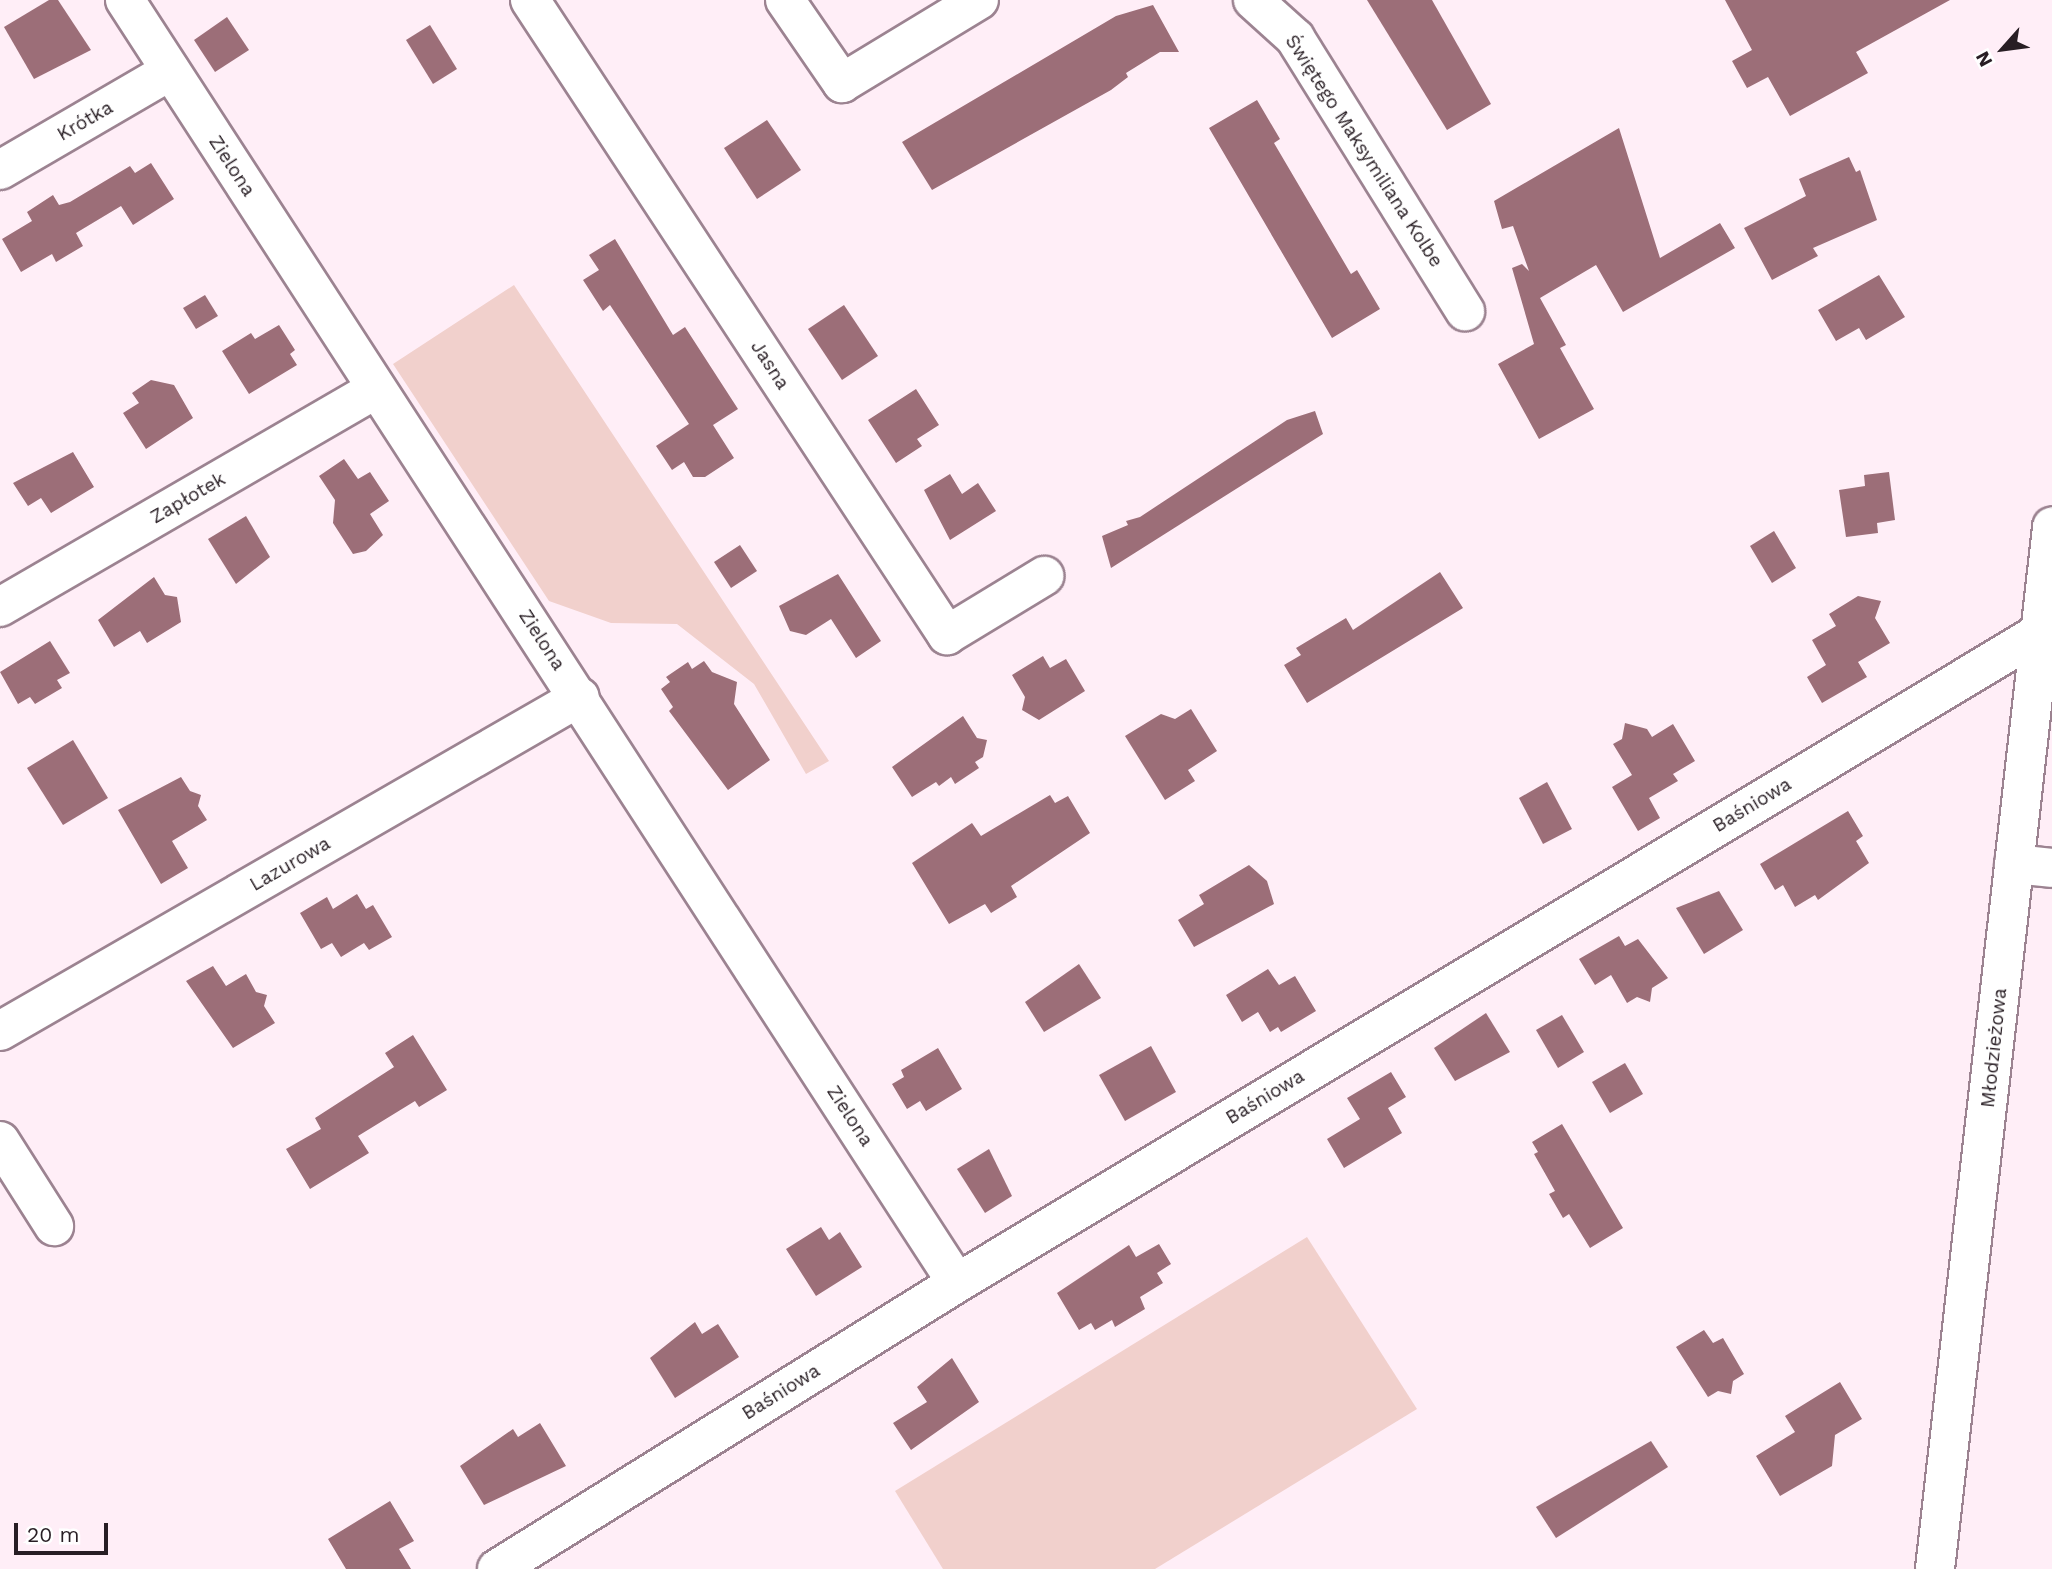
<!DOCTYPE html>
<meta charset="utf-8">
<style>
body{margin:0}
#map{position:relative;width:2052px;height:1569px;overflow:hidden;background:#ffeef7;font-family:"Work Sans",sans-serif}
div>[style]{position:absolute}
.green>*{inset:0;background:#f1d0cc}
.building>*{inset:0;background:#9c6e78}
.roads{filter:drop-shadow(2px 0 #9c8391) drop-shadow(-2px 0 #9c8391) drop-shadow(0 2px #9c8391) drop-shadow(0 -2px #9c8391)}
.minor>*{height:38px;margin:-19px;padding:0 19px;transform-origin:19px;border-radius:19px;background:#fff}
span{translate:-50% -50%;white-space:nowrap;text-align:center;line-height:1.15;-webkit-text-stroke:5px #fff;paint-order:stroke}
.street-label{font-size:19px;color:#281e24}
.north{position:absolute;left:1968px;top:14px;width:70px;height:70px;-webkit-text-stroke:5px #fff;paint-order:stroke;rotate:242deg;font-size:19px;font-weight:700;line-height:28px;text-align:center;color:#281e24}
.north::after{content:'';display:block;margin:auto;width:24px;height:32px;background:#281e24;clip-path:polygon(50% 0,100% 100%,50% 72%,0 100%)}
.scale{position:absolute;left:14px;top:1523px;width:94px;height:32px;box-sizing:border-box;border:4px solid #281e24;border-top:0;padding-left:9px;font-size:21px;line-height:24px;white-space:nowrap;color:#281e24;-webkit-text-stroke:5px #fff;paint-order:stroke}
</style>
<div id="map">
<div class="green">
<div style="clip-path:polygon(514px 285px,829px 761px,806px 774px,754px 684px,677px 624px,611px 623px,549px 601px,393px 364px)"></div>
<div style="clip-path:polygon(1307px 1237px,1417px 1409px,1155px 1569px,943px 1569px,895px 1491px)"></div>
</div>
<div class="building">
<div style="clip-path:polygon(49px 0,58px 0,91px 50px,34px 79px,4px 27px)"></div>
<div style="clip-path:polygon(1367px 0,1432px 0,1491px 104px,1447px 130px)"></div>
<div style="clip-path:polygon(1725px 0,1950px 0,1856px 52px,1868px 73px,1790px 116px,1768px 77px,1747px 88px,1732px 61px,1752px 50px)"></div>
<div style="clip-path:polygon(1153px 5px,1179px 52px,1160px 52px,1126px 73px,1128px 77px,1111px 90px,932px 190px,902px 142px,1116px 16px)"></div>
<div style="clip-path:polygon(227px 17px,249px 50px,215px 72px,194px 40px)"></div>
<div style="clip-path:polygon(430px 25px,457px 69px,433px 84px,406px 40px)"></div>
<div style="clip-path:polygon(1257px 100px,1280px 139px,1274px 143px,1351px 274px,1357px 270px,1380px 309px,1332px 338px,1209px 128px)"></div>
<div style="clip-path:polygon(767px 120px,801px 170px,757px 199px,724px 148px)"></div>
<div style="clip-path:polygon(1619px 128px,1660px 258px,1720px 223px,1735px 248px,1623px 312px,1596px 265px,1540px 298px,1566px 345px,1560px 348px,1594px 409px,1539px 439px,1498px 364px,1534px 344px,1512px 268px,1522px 264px,1529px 271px,1513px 226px,1502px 229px,1494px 201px)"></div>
<div style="clip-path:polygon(1849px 157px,1856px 172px,1860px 170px,1877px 220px,1813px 248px,1818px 256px,1772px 280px,1744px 228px,1806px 196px,1799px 179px)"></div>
<div style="clip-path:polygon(151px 163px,174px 199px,133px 225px,121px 206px,76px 233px,83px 246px,56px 262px,52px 254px,21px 272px,2px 239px,32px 221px,27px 212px,53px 195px,59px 205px,70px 202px,130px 166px,135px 173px)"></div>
<div style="clip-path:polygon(615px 239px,673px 335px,685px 327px,738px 409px,713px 425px,734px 458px,705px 477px,693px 477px,684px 462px,672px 470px,656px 446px,689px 424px,610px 305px,603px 311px,583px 280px,599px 270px,589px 255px)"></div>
<div style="clip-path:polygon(1879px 275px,1905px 317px,1866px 340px,1859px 328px,1836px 341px,1818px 310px)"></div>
<div style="clip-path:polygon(205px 295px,218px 316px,196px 329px,183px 308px)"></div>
<div style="clip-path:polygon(844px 305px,878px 356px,842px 380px,808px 329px)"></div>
<div style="clip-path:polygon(279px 325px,295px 350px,290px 354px,297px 365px,249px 394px,222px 351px,251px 333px,255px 339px)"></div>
<div style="clip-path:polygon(151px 380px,174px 385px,193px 418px,146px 449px,123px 413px,139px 403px,132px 393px)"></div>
<div style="clip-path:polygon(916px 389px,939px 425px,917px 439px,922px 446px,896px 463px,868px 420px)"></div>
<div style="clip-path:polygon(1315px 411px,1323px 434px,1111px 568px,1102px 536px,1128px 525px,1126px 521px,1140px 517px,1287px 420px)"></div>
<div style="clip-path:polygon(73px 452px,94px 487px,51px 513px,41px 498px,28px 506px,13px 483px)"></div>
<div style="clip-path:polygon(344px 459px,358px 479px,370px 472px,389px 501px,370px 514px,383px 535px,366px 551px,353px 554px,333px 523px,335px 500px,319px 476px)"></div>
<div style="clip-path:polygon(1889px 472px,1895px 520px,1877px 523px,1878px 533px,1846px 537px,1839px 490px,1865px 486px,1864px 475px)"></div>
<div style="clip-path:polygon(950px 474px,962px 494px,978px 483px,996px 511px,950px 540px,924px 490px)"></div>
<div style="clip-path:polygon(246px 516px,270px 557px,236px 584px,208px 539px)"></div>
<div style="clip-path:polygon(1774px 531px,1796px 568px,1772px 583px,1750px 546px)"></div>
<div style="clip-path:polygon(740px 545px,757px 571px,731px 588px,714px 562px)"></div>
<div style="clip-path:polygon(1440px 572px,1463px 608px,1307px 703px,1284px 665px,1301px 655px,1296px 648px,1346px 618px,1353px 630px)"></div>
<div style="clip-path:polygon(838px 574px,881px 641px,856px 658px,831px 619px,806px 635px,790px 631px,779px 606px)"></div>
<div style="clip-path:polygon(154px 577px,165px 595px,177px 597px,181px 622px,147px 643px,140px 631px,114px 647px,98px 620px)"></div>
<div style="clip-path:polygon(1858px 596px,1881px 601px,1875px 618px,1890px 643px,1858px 662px,1867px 677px,1822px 703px,1807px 677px,1826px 665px,1812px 640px,1836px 626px,1829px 614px)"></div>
<div style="clip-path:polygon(50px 641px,70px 673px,57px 680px,62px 688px,35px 704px,30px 697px,18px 704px,0 672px)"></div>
<div style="clip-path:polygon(1043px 656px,1050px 668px,1066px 659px,1085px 691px,1039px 720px,1022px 710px,1025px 697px,1012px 675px)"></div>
<div style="clip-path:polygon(704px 661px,712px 672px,737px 682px,734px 704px,770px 760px,728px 790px,669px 711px,673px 707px,661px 689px,670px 682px,666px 677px,688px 662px,692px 669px)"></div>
<div style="clip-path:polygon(1191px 709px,1217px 751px,1188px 770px,1195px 781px,1165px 800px,1125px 736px,1161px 714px,1175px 719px)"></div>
<div style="clip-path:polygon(963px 716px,977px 738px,987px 740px,983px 757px,975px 762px,979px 768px,955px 784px,951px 777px,939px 786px,936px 782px,912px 797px,892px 767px)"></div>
<div style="clip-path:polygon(1625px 723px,1647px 729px,1652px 737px,1673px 724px,1695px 761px,1673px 774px,1678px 781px,1649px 798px,1660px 818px,1638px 831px,1612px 787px,1632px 775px,1613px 744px,1622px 739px)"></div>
<div style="clip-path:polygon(73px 740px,108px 798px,63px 825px,27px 768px)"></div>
<div style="clip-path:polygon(181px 777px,190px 791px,201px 795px,198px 806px,207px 820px,172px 841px,188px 868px,161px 884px,118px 810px)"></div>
<div style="clip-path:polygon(1547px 782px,1572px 829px,1543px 844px,1519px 798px)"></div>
<div style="clip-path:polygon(1050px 795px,1055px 803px,1068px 796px,1090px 833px,1011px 886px,1017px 897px,991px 913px,985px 904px,949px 924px,912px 863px,972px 823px,981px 836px)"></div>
<div style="clip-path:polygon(1848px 811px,1863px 836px,1856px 841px,1869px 863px,1818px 900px,1815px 895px,1795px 907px,1783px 885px,1775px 890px,1760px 864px)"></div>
<div style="clip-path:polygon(1249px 865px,1267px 881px,1274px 904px,1194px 947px,1178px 920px,1204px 904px,1199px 895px)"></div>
<div style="clip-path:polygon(1719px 891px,1743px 930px,1704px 954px,1676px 908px)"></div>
<div style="clip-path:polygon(357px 894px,366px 909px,373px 905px,392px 937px,369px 950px,364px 943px,341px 957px,332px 943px,321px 949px,300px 913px,327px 897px,333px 909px)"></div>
<div style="clip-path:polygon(1619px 936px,1625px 946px,1638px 939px,1668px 978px,1652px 988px,1650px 1002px,1637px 997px,1627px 1003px,1611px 975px,1595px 985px,1579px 959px)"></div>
<div style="clip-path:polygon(1079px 964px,1101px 998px,1044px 1032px,1025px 1002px)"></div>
<div style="clip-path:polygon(213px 966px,226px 986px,246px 974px,256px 992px,267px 995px,264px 1006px,275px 1023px,233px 1048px,186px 981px)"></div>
<div style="clip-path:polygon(1268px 969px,1279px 985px,1295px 976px,1316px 1011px,1281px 1032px,1278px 1027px,1270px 1032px,1258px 1012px,1242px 1022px,1226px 995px)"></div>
<div style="clip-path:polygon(1486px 1013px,1510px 1052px,1455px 1081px,1434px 1048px)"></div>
<div style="clip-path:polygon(1562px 1015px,1584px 1052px,1558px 1068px,1536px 1030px)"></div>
<div style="clip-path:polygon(413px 1035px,447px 1090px,419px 1107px,415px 1101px,358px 1136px,369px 1153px,310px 1189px,286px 1149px,321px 1129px,315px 1118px,394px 1067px,385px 1053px)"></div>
<div style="clip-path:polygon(1151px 1046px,1176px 1092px,1125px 1121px,1099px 1075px)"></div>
<div style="clip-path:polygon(938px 1048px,962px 1089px,926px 1111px,920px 1101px,907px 1109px,892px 1084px,904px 1077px,901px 1070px)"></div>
<div style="clip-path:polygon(1625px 1063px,1643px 1094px,1610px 1113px,1592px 1082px)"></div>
<div style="clip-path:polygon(1391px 1072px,1406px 1097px,1388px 1108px,1402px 1133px,1344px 1168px,1327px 1139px,1360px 1119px,1347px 1098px)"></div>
<div style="clip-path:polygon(1562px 1124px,1623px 1228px,1590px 1248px,1569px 1214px,1563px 1218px,1549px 1194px,1555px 1191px,1534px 1154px,1538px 1152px,1532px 1142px)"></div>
<div style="clip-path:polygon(989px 1149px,1012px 1196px,985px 1213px,957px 1169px)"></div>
<div style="clip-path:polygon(821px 1227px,829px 1240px,840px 1232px,862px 1267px,816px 1296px,786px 1249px)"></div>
<div style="clip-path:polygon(1159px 1244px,1171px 1264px,1157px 1273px,1163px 1283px,1140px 1297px,1145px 1309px,1115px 1327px,1112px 1320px,1095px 1330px,1091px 1323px,1079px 1330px,1057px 1293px,1129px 1245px,1136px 1257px)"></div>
<div style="clip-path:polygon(695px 1322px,702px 1334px,718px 1324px,739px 1357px,675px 1398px,650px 1358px)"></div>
<div style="clip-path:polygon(1704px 1330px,1713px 1343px,1723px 1338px,1744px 1374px,1733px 1381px,1731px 1394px,1718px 1391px,1708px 1397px,1676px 1347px)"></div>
<div style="clip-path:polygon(952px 1358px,979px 1402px,911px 1450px,893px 1423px,927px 1402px,917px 1387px)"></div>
<div style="clip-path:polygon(1840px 1382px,1862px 1419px,1835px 1435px,1832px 1466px,1780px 1496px,1756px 1456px,1795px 1432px,1785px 1416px)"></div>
<div style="clip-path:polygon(540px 1423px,566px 1466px,484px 1505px,460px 1466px,513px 1429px,518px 1437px)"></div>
<div style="clip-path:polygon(1651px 1441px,1668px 1467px,1556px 1538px,1536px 1507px)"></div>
<div style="clip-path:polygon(390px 1501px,414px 1541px,399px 1549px,411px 1569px,346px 1569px,328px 1539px)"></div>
</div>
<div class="roads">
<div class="minor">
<div style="left:125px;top:0;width:1529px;rotate:57.04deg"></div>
<div style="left:530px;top:0;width:760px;rotate:56.71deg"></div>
<div style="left:947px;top:635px;width:114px;rotate:-31.3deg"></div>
<div style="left:785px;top:0;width:101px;rotate:55.5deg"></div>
<div style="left:842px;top:83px;width:160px;rotate:-31.2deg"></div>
<div style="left:1253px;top:0;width:57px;rotate:42.1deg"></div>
<div style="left:1295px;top:38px;width:322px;rotate:58.1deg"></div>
<div style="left:0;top:170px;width:197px;rotate:-30.2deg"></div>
<div style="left:0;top:607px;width:435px;rotate:-30.1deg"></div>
<div style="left:2014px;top:864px;width:38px;rotate:6deg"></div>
<div style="left:0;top:1031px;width:669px;rotate:-29.94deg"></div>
<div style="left:0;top:1141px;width:101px;rotate:57.6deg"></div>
<div style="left:497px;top:1569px;width:542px;rotate:-31.87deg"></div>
<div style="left:957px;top:1283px;width:1262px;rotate:-30.99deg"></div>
<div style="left:1935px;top:1569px;width:1049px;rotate:-83.59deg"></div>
</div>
</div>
<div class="street-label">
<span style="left:85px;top:121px;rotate:-30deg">Krótka</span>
<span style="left:1364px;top:151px;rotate:57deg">Świętego Maksymiliana Kolbe</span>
<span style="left:232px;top:166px;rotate:57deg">Zielona</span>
<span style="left:770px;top:365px;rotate:57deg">Jasna</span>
<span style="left:188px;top:498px;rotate:-30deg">Zapłotek</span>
<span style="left:542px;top:640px;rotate:57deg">Zielona</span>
<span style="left:1752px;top:805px;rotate:-31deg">Baśniowa</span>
<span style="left:290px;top:864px;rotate:-30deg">Lazurowa</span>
<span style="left:1994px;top:1048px;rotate:-84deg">Młodzieżowa</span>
<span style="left:1265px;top:1097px;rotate:-31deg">Baśniowa</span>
<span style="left:850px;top:1116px;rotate:57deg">Zielona</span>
<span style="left:781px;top:1392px;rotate:-32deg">Baśniowa</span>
</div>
<div class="north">N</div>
<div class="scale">20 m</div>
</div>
